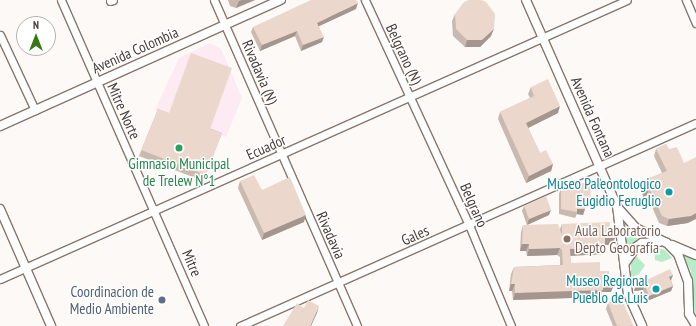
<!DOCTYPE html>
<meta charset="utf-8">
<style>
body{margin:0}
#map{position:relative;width:696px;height:326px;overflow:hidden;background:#fdf9f6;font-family:"PT Sans Narrow",sans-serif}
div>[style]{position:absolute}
.education>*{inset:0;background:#fdeaf3}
.green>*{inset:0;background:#b5edc8}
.roads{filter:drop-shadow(1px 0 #88766b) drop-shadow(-1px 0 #88766b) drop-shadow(0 1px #88766b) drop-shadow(0 -1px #88766b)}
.minor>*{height:7px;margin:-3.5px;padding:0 3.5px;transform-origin:3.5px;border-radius:3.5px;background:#fff}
.tertiary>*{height:8px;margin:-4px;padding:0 4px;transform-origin:4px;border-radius:4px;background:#fff}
.wall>*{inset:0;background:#cab9af}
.shaded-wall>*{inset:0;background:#a4968e}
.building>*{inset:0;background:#ebd7cb}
.dots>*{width:11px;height:11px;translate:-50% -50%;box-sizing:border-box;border:2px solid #fff;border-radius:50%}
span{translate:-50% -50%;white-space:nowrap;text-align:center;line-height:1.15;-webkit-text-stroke:3px #fff;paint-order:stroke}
.street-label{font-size:15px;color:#433b36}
.leisure-label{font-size:15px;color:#27864d}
.culture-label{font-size:15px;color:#0d838f}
.right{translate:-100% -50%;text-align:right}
.education-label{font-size:15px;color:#785e54}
.left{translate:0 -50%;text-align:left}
.service-label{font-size:15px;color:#4e5e75}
.north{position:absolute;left:16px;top:16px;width:40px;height:40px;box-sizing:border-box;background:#fff;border:1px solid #b4b1af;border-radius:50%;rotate:0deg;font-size:11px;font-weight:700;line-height:16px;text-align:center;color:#433b36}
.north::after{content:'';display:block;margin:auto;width:14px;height:18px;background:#387814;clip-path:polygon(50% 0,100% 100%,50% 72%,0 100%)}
</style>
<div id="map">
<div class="education">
<div style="clip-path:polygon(210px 43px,221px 49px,242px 98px,226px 137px,155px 110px,179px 58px)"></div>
</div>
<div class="green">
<div style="clip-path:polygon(624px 222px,638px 239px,627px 249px,626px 248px)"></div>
<div style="clip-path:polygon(654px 247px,665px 250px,672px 258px,662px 262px,655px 260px)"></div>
<div style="clip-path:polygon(681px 253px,696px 258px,696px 314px,692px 306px,691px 271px)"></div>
<div style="clip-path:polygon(635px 255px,645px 265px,639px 274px,631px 278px,631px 263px)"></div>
</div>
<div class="roads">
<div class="minor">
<div style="left:61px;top:0;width:356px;rotate:66.3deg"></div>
<div style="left:214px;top:0;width:356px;rotate:66.3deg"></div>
<div style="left:365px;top:0;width:248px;rotate:65.2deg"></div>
<div style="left:469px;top:225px;width:109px;rotate:67.4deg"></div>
<div style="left:686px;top:0;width:25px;rotate:67deg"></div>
<div style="left:110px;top:1px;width:3px;rotate:-18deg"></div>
<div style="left:0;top:35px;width:83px;rotate:65deg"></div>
<div style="left:0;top:279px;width:686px;rotate:-23.99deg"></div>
<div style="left:240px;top:326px;width:499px;rotate:-24deg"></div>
</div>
<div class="tertiary">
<div style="left:526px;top:0;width:225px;rotate:66.2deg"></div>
<div style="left:617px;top:206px;width:89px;rotate:82.9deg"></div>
<div style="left:628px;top:294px;width:35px;rotate:66deg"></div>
<div style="left:0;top:126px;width:308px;rotate:-24.2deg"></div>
<div style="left:618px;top:208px;width:27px;rotate:48deg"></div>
<div style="left:636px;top:228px;width:34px;rotate:26deg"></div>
<div style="left:667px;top:243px;width:16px;rotate:45deg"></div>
<div style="left:678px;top:254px;width:29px;rotate:70deg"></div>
<div style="left:688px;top:281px;width:33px;rotate:88deg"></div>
<div style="left:689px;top:314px;width:13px;rotate:58deg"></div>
<div style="left:0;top:209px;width:128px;rotate:66.4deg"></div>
<div style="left:672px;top:245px;width:26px;rotate:23deg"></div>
<div style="left:625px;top:263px;width:19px;rotate:-55deg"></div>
<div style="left:636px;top:247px;width:7px;rotate:-34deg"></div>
<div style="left:642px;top:243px;width:17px;rotate:-3deg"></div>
</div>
</div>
<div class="wall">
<div style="clip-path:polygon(228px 0,255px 0,236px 8px,230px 6px)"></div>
<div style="clip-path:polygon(356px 9px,319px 26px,322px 42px,301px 51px,295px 36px,260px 51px,251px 32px,253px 27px)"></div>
<div style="clip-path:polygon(455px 14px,491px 36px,480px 47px,465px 47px,453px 36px,452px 21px)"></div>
<div style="clip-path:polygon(531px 87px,558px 113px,528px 128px,540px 153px,553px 164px,551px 171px,526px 183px,498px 119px,500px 112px,530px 98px,528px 94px)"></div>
<div style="clip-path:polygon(158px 109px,222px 133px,203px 181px,139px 156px)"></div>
<div style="clip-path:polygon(666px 144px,688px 223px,667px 226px,659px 223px,647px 195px,643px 197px,641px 188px,643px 181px,662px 173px,654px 156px,656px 149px)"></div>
<div style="clip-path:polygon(240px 181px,262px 190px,304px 222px,262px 240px,238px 188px)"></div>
<div style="clip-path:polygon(573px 181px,591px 200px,589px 206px,585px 206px,585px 209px,583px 215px,577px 214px,575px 218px,559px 214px,559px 194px,561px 188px,571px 187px)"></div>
<div style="clip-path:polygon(524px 206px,549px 215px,527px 225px,522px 211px)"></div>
<div style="clip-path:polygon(562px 224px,612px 245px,605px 245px,605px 247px,603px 254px,570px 256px,571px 263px,600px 271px,609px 277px,611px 292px,602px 292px,600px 297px,513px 300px,512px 291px,509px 291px,511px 274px,514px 267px,560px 265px,560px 257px,557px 255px,527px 256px,526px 251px,520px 251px,521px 232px,523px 225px,560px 229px)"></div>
<div style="clip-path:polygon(673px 275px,671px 280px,673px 286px,671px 291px,647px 301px,643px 290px,634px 291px,636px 285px)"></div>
<div style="clip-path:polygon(608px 303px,633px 325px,632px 326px,613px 326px,606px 309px)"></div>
</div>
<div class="shaded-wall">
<div style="clip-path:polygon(242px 0,255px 0,236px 8px,239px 1px)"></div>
<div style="clip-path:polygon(358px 3px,356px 9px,315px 28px,317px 23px)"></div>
<div style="clip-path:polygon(494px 29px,491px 36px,480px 47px,465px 47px,467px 40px)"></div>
<div style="clip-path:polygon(297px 31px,295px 36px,260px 51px,262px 45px)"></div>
<div style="clip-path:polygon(324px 37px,322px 42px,301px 51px,303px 45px)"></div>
<div style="clip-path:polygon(560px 106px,558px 113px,524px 130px,526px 123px)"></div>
<div style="clip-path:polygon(553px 164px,551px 171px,526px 183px,529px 176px)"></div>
<div style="clip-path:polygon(649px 188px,647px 195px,643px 197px,645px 190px)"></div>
<div style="clip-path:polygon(591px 200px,589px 206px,583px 206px,585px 201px)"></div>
<div style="clip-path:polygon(577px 209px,585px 209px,583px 215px,577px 214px)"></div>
<div style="clip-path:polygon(551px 210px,549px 215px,527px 225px,529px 219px)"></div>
<div style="clip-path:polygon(696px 213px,696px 219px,688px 223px,667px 226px,669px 219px)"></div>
<div style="clip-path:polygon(306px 215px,304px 222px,262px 240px,264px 233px)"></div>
<div style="clip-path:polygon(605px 238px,615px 238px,612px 245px,602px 245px)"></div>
<div style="clip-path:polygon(522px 244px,529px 244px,526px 251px,520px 251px)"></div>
<div style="clip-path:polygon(605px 247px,603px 254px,567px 256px,570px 249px)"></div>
<div style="clip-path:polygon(560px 248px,557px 255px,527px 256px,529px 249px)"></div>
<div style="clip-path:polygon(673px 275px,671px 280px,667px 282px,669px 277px)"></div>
<div style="clip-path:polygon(511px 284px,515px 284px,512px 291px,509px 291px)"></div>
<div style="clip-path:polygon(603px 285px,614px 285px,611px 292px,602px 292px,600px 297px,513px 300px,515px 293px)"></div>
<div style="clip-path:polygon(636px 285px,645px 285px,643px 290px,634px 291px)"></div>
<div style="clip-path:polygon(673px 286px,671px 291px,647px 301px,649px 296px)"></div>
<div style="clip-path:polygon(319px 306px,317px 313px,311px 326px,310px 326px)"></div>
</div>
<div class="building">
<div style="clip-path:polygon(311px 0,356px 0,358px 3px,317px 23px,324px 37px,303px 45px,297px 31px,262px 45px,253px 27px)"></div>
<div style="clip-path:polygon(469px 0,481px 0,486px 2px,495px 14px,494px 29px,482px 40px,467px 40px,456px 29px,455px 14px,464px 2px)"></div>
<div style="clip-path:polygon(191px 53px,232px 68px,210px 129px,222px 133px,206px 175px,141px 150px,158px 109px,169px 113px)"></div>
<div style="clip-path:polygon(548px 79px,560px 106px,526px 123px,540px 153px,546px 150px,553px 164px,529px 176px,500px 112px,534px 96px,531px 87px)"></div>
<div style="clip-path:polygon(666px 144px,669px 149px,677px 147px,684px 163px,696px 157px,696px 213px,691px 216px,669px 219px,662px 216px,649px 188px,645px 190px,643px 181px,667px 171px,656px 149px)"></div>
<div style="clip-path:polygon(254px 175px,262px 190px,290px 177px,306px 215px,264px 233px,240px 181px)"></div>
<div style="clip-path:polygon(573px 181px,590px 184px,591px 200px,585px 201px,585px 209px,577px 209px,577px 212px,561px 209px,561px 188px,573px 187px)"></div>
<div style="clip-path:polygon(546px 196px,551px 210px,529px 219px,524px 206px)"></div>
<div style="clip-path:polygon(610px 222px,610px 227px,614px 227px,615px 238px,605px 238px,605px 247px,570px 249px,571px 263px,600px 262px,600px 271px,609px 271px,609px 277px,613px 277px,614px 285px,603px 285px,603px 290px,515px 293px,515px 284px,511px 284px,514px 267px,563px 265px,562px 250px,560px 248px,529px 249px,529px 244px,522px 244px,523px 225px,558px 224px,562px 235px,562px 224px)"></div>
<div style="clip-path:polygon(670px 269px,673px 275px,669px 277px,673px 286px,649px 296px,645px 285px,636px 285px)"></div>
<div style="clip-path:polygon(621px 297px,633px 325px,630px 326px,617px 326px,608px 303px)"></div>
<div style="clip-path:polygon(308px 300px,319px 306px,310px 326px,283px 326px,297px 303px,304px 308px)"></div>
</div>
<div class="dots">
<div style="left:179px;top:148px;background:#2e9e5b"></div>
<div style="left:669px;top:192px;background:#0f9aa8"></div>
<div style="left:567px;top:239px;background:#8d6e63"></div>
<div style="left:656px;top:289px;background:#0f9aa8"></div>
<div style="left:162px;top:300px;background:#5c6f8a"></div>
</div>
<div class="street-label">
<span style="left:135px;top:50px;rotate:-24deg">Avenida Colombia</span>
<span style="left:404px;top:54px;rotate:65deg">Belgrano (N)</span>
<span style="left:260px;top:72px;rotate:67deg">Rivadavia (N)</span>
<span style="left:124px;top:111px;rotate:66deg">Mitre Norte</span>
<span style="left:593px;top:117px;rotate:66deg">Avenida Fontana</span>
<span style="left:266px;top:147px;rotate:-24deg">Ecuador</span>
<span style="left:474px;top:205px;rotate:66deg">Belgrano</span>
<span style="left:331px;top:235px;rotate:66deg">Rivadavia</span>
<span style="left:415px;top:235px;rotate:-24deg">Gales</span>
<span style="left:192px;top:263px;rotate:67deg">Mitre</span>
</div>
<div class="leisure-label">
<span style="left:179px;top:172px">Gimnasio Municipal<br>de Trelew N°1</span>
</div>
<div class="culture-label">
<span class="right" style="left:661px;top:192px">Museo Paleontologico<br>Eugidio Feruglio</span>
<span class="right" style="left:648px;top:289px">Museo Regional<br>Pueblo de Luis</span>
</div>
<div class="education-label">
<span class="left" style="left:575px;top:239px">Aula Laboratorio<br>Depto Geografía</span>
</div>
<div class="service-label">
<span class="right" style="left:154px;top:300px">Coordinacion de<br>Medio Ambiente</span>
</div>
<div class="north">N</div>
</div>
